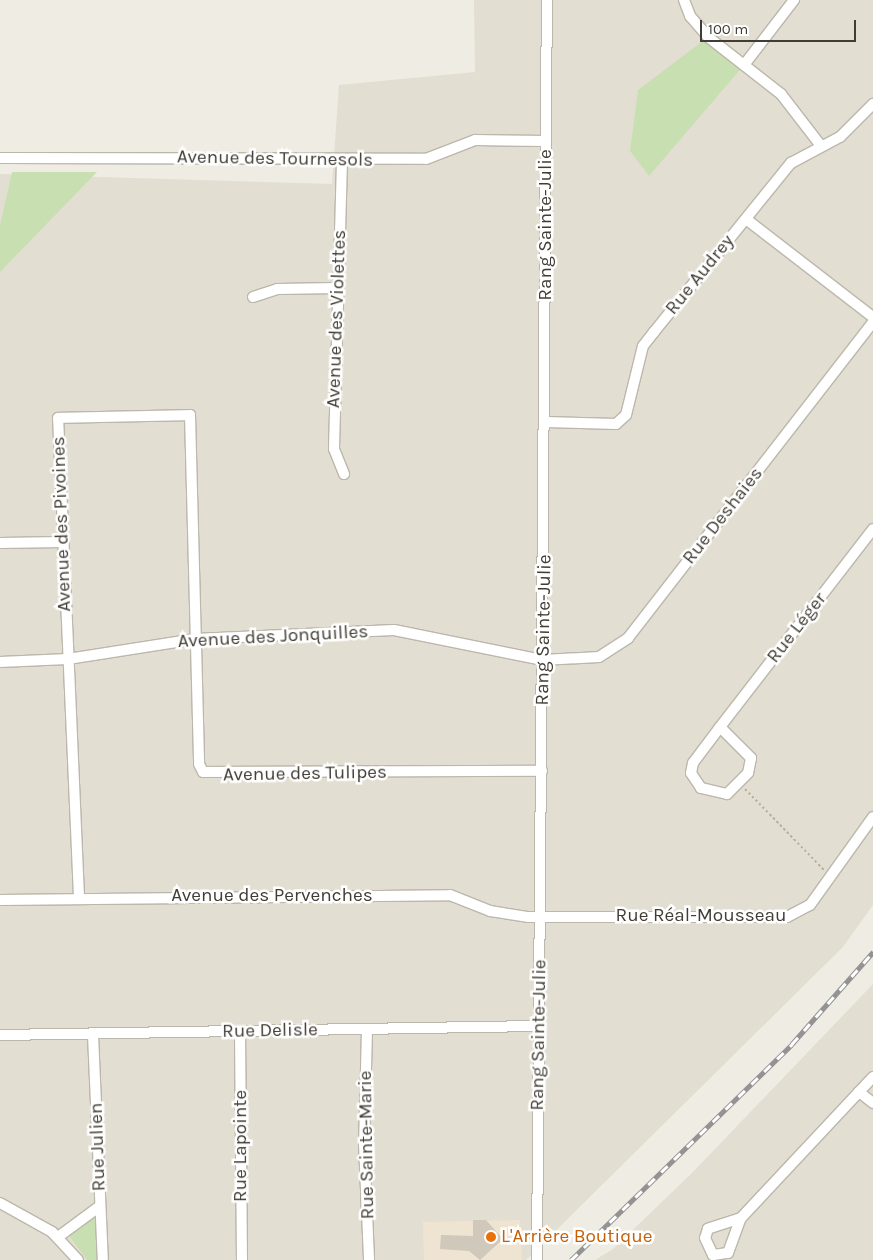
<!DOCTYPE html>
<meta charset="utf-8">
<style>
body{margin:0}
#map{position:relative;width:873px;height:1260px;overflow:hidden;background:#efece4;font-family:Karla,sans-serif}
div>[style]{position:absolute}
.residential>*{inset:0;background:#e3ded2}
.commercial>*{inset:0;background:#efe4d1}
.green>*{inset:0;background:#c8dfb1}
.building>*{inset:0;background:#cfc8bb}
.path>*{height:2px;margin-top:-1px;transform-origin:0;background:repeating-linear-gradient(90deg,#b9b09b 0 2.5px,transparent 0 5px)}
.roads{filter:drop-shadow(1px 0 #bcb7ab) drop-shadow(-1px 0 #bcb7ab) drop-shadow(0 1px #bcb7ab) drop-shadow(0 -1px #bcb7ab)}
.minor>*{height:10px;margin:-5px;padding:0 5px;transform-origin:5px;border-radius:5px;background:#fff}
.rail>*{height:5px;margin-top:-2.5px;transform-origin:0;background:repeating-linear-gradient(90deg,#fff 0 9px,#939393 0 18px);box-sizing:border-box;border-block:1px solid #939393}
.dots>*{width:14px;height:14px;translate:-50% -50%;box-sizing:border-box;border:2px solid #fff;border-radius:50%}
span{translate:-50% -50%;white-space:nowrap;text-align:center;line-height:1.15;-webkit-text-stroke:5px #fff;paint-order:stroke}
.street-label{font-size:19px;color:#413d35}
.food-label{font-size:19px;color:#c56008}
.left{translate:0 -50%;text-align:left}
.scale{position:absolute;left:700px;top:20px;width:156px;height:22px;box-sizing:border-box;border:2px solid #413d35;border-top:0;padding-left:6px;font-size:15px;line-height:18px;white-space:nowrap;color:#413d35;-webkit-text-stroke:4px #fff;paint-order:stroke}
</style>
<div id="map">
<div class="residential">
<div style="clip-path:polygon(474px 0,873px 0,873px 905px,843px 947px,526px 1260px,0 1260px,0 174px,332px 184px,339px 85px,475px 72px)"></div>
<div style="clip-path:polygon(873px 984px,873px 1260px,595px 1260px,613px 1249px,692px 1173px)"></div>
</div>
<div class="commercial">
<div style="clip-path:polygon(520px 1220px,522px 1260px,424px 1260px,423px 1222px)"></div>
</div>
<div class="green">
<div style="clip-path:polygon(708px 37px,744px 65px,649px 176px,630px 151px,638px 90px)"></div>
<div style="clip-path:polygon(12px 172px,97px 172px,0 272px,0 225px)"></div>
<div style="clip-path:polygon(97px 1215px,104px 1260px,87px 1260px,70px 1237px,70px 1231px)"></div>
</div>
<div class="building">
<div style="clip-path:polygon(473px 1220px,486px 1220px,503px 1239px,480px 1260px,469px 1251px,440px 1249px,441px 1235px,473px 1236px)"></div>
</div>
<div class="path">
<div style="left:745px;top:789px;width:113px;rotate:45.7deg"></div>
</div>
<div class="roads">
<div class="minor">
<div style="left:684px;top:0;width:17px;rotate:69deg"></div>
<div style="left:690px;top:16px;width:28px;rotate:49deg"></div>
<div style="left:708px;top:37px;width:93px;rotate:38deg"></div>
<div style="left:781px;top:94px;width:66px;rotate:52.4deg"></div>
<div style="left:744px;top:65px;width:82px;rotate:-52.4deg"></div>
<div style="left:0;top:158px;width:426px;rotate:0.1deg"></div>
<div style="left:426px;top:159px;width:53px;rotate:-21.2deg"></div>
<div style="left:475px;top:140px;width:71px;rotate:0.8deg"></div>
<div style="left:342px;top:161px;width:288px;rotate:91.6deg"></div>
<div style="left:334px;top:449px;width:27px;rotate:68deg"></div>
<div style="left:746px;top:219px;width:160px;rotate:37.7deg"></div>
<div style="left:253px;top:297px;width:25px;rotate:-18deg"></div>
<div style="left:277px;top:289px;width:60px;rotate:-1deg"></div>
<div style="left:546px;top:422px;width:70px;rotate:1.6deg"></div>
<div style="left:616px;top:424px;width:13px;rotate:-42deg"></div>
<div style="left:626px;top:415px;width:71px;rotate:-76.2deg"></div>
<div style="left:643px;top:346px;width:18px;rotate:-52deg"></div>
<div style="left:654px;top:332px;width:218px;rotate:-51deg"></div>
<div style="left:791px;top:163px;width:55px;rotate:-28deg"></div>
<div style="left:840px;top:137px;width:47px;rotate:-45deg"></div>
<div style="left:0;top:543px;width:63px;rotate:-0.9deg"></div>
<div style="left:0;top:662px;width:68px;rotate:-2.5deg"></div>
<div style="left:68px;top:659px;width:129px;rotate:-8.9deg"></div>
<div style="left:195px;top:639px;width:199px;rotate:-2.6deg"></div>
<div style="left:394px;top:630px;width:152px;rotate:11.4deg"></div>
<div style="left:543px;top:660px;width:56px;rotate:-3.1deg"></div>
<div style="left:599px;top:657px;width:35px;rotate:-33deg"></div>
<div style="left:628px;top:638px;width:400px;rotate:-52.2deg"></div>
<div style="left:720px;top:727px;width:44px;rotate:45deg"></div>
<div style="left:751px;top:758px;width:15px;rotate:101deg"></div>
<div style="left:748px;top:773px;width:30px;rotate:135deg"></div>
<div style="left:727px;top:794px;width:27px;rotate:-167deg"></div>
<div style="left:701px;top:788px;width:18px;rotate:-124deg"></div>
<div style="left:691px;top:773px;width:10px;rotate:-79deg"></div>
<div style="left:693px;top:763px;width:45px;rotate:-53.1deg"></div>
<div style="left:720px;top:727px;width:250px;rotate:-52.3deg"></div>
<div style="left:79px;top:897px;width:479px;rotate:-92.5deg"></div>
<div style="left:58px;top:418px;width:132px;rotate:-1.3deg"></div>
<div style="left:190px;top:415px;width:349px;rotate:88.5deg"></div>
<div style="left:199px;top:764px;width:9px;rotate:63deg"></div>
<div style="left:203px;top:772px;width:339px;rotate:-0.2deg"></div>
<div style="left:0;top:900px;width:450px;rotate:-0.6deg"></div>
<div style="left:450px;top:895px;width:43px;rotate:21.8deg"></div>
<div style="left:490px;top:911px;width:39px;rotate:9deg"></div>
<div style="left:529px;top:917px;width:258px"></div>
<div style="left:787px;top:917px;width:26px;rotate:-28deg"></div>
<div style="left:810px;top:905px;width:108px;rotate:-54.4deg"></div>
<div style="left:367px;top:1030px;width:114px;rotate:91.5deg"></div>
<div style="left:364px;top:1144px;width:116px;rotate:87.5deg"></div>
<div style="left:240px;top:1031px;width:229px;rotate:89.5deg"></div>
<div style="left:0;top:1035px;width:539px;rotate:-0.96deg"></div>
<div style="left:93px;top:1035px;width:225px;rotate:87.5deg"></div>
<div style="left:859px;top:1092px;width:18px;rotate:38deg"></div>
<div style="left:0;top:1203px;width:60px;rotate:29.1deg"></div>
<div style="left:52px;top:1232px;width:38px;rotate:47deg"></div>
<div style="left:741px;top:1218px;width:35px;rotate:162deg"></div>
<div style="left:708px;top:1229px;width:9px;rotate:108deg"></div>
<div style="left:705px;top:1238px;width:19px;rotate:65deg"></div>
<div style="left:713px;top:1255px;width:15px;rotate:-8deg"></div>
<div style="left:728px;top:1253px;width:37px;rotate:-70deg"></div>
<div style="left:741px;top:1218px;width:193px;rotate:-46.9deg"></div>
<div style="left:58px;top:1237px;width:52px;rotate:-36.4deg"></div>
<div style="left:537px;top:1260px;width:1260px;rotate:-89.55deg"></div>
</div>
</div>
<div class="rail">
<div style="left:571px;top:1260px;width:309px;rotate:-44.3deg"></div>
<div style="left:792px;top:1044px;width:123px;rotate:-48.6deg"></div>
</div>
<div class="dots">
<div style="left:491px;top:1237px;background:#e8710a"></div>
</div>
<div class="street-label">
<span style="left:275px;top:159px;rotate:1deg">Avenue des Tournesols</span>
<span style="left:546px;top:225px;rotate:-90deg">Rang Sainte-Julie</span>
<span style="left:700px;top:275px;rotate:-51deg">Rue Audrey</span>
<span style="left:337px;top:319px;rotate:-88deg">Avenue des Violettes</span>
<span style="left:723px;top:516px;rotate:-52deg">Rue Deshaies</span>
<span style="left:62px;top:524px;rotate:-92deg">Avenue des Pivoines</span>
<span style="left:797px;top:628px;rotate:-52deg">Rue Léger</span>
<span style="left:544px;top:630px;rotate:-89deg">Rang Sainte-Julie</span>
<span style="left:273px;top:637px;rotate:-3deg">Avenue des Jonquilles</span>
<span style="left:305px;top:774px;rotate:-1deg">Avenue des Tulipes</span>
<span style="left:272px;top:896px">Avenue des Pervenches</span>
<span style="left:701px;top:916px">Rue Réal-Mousseau</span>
<span style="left:270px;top:1031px;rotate:-1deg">Rue Delisle</span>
<span style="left:539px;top:1035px;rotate:-89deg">Rang Sainte-Julie</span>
<span style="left:367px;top:1145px;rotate:-91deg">Rue Sainte-Marie</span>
<span style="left:241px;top:1146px;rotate:-90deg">Rue Lapointe</span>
<span style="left:98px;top:1147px;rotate:-92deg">Rue Julien</span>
</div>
<div class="food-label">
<span class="left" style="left:501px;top:1237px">L'Arrière Boutique</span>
</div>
<div class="scale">100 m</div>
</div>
